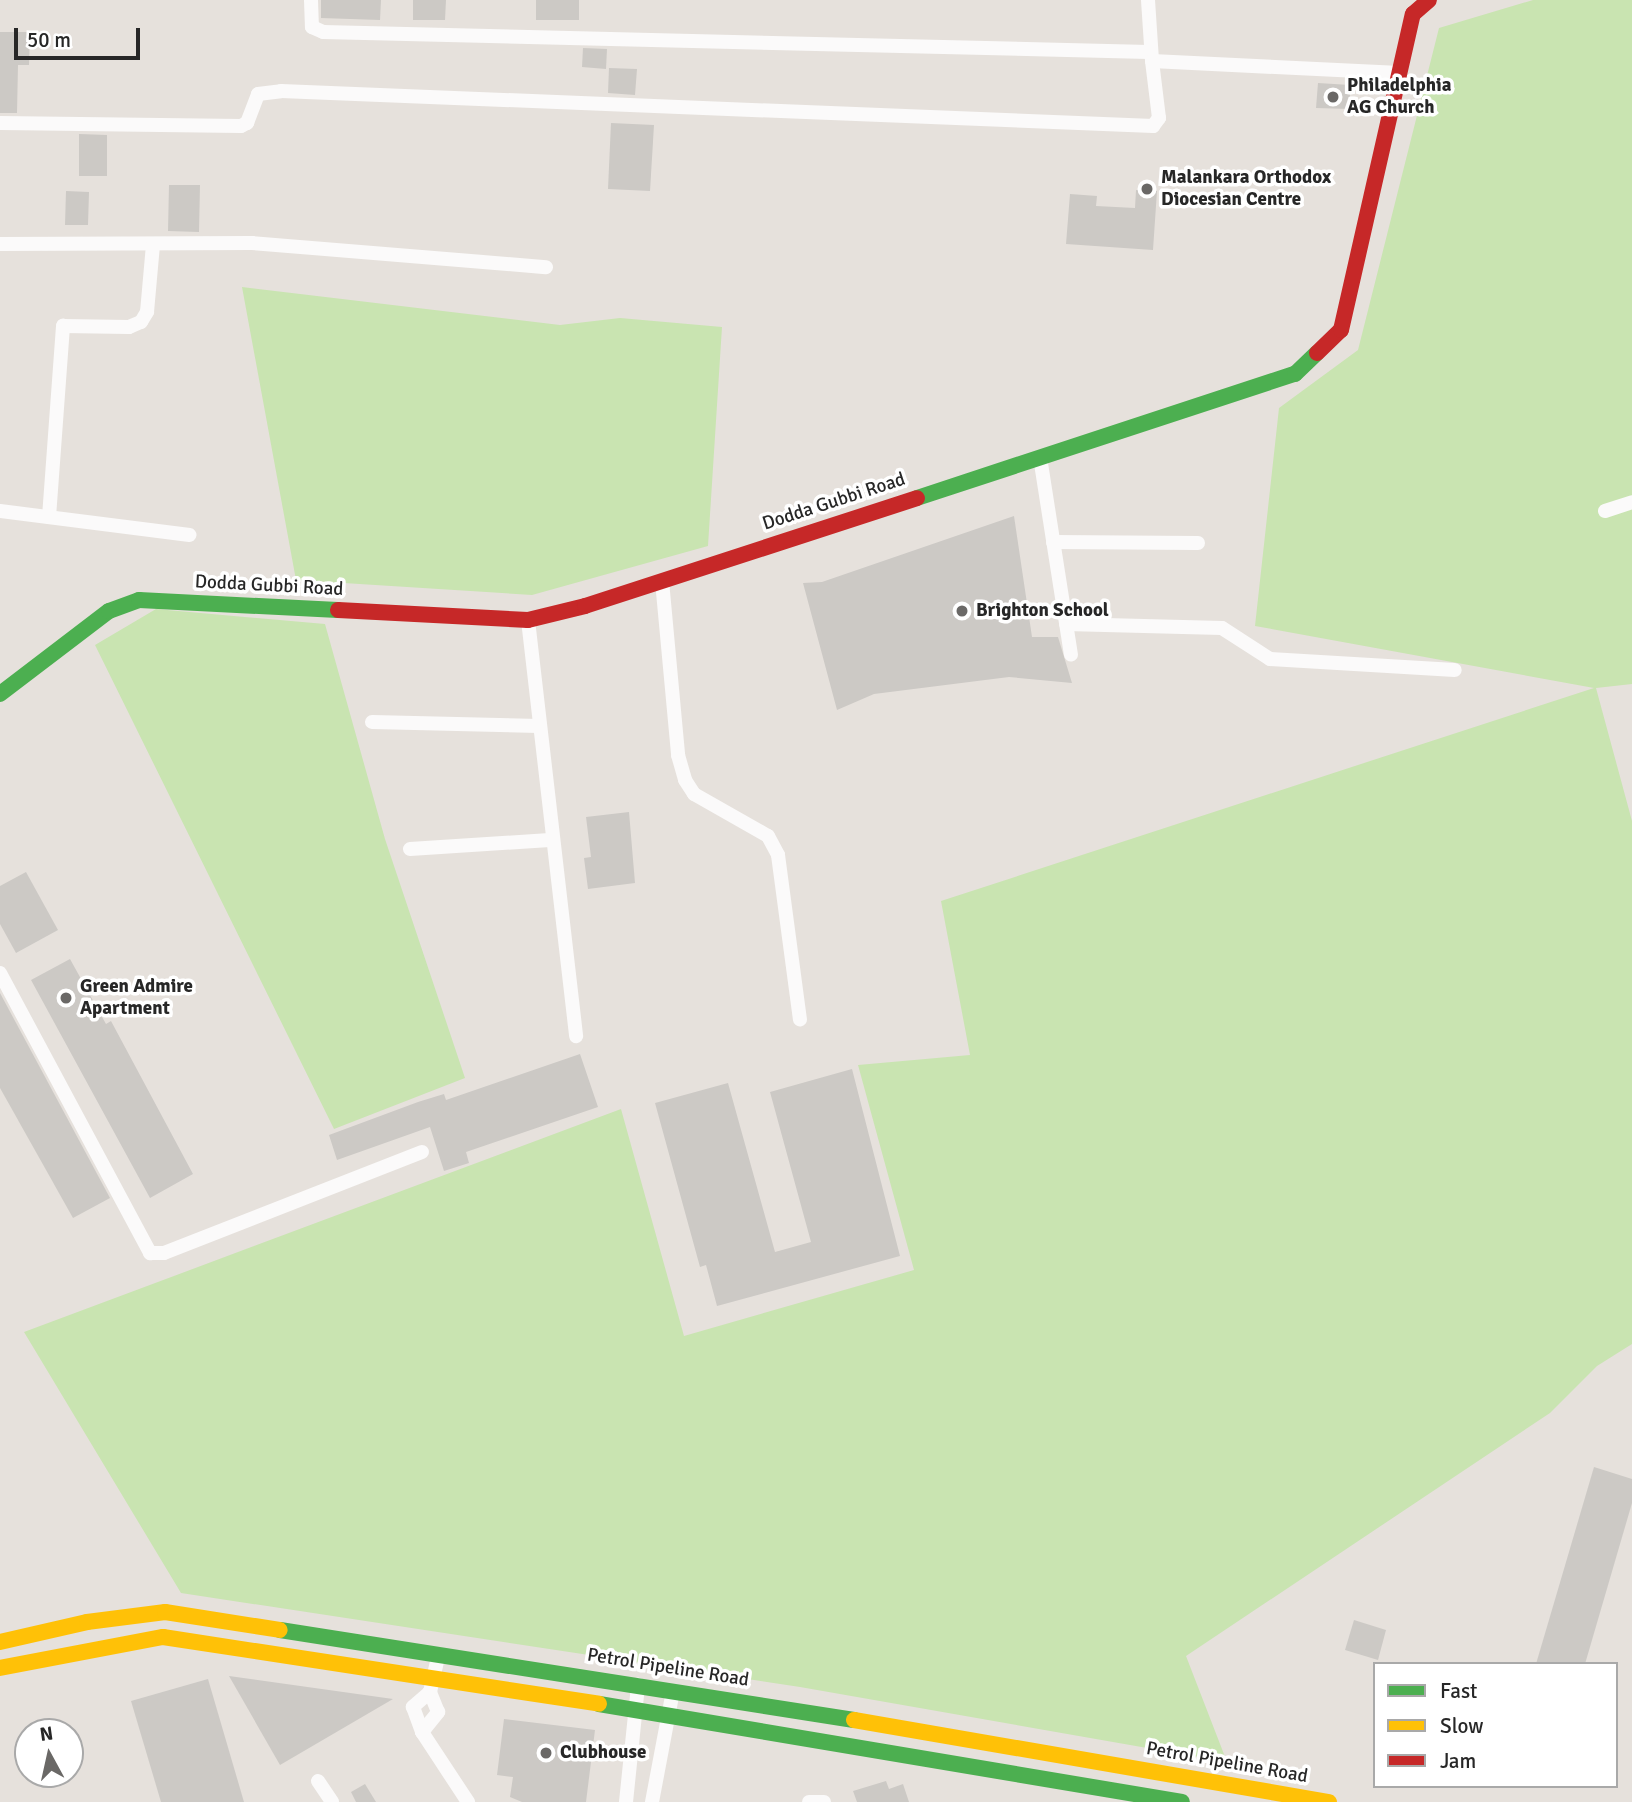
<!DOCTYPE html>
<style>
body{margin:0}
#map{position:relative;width:1632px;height:1802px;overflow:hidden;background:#e6e1dc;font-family:Signika,sans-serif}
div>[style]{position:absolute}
.green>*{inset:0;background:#c9e4b1}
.building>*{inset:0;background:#ccc9c5}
.street>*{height:14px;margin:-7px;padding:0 7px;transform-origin:7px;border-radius:7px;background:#fbfafa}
.fast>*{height:16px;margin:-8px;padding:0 8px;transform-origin:8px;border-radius:8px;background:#4caf50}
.slow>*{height:16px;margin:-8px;padding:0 8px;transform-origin:8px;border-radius:8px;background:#ffc107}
.jam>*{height:16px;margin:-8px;padding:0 8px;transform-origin:8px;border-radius:8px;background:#c62828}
.dots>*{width:19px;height:19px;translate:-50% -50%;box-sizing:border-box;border:4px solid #fff;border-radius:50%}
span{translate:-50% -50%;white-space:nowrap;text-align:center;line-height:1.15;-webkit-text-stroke:7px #fff;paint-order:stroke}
.poi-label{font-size:19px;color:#272727;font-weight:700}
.left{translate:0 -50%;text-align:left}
.street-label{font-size:19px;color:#272727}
.legend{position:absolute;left:1373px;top:1662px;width:245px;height:126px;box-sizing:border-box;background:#fff;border:2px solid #a9a9a9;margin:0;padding:9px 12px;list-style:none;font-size:21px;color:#272727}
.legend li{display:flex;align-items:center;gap:14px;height:35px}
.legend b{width:35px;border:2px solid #a9a9a9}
.north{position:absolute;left:14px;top:1718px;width:70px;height:70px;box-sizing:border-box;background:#fff;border:2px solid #a9a9a9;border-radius:50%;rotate:352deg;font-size:19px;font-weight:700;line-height:28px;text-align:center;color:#272727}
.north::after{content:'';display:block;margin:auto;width:24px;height:32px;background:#6a6866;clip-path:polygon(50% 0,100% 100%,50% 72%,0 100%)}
.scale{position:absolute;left:14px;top:28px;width:126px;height:32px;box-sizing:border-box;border:4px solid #272727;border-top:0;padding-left:9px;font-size:21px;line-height:24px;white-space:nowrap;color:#272727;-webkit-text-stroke:5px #fff;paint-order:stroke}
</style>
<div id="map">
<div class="green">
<div style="clip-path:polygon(1533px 0,1632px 0,1632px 684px,1596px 688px,1632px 821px,1632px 1344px,1597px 1366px,1550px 1413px,1186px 1656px,1227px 1762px,800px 1687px,181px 1593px,24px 1332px,621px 1109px,684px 1336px,914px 1270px,858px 1065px,970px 1055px,941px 901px,1594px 688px,1255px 626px,1279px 408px,1358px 350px,1439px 28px)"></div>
<div style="clip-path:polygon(242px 287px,560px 325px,620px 318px,722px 327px,708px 546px,532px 595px,296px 580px)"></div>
<div style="clip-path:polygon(156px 609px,325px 624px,385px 839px,465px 1078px,334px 1129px,95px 645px)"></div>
</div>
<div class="building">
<div style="clip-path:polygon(321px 0,381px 0,380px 20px,321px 18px)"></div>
<div style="clip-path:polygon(413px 0,446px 0,445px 20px,413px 20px)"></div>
<div style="clip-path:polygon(536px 0,579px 0,579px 20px,536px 20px)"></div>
<div style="clip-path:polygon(0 32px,30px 32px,29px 65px,18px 65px,17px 113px,0 113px)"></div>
<div style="clip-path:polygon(583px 48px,607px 49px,606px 69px,582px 67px)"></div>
<div style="clip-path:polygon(609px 68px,637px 69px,635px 95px,608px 93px)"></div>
<div style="clip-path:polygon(1318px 83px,1350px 85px,1350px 109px,1316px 108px)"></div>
<div style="clip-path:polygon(611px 123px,654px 125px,650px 191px,608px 189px)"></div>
<div style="clip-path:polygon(79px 134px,107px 135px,107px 176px,79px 176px)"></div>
<div style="clip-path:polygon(169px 185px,200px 185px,199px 232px,168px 231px)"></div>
<div style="clip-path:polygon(1136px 190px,1157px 191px,1153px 250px,1066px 244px,1070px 194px,1097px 196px,1096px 206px,1135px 208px)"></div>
<div style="clip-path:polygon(66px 191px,89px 192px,88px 225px,65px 225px)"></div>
<div style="clip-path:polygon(1014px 516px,1032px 637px,1058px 637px,1072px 683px,1009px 677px,874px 694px,837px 710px,803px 583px,822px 582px)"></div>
<div style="clip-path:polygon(629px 812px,635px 883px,588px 889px,584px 858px,591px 857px,586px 817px)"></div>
<div style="clip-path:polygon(26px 872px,58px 930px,16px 953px,0 924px,0 886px)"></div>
<div style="clip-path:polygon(70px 959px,106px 1024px,111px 1021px,193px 1174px,150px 1198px,31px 980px)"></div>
<div style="clip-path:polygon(0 993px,110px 1198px,73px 1218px,0 1088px)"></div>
<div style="clip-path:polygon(580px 1054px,598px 1107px,466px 1152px,469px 1163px,444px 1171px,430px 1127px,337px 1160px,329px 1135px,418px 1102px,444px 1094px,446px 1100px)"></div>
<div style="clip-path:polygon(852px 1069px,900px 1256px,717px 1306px,706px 1265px,700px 1267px,655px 1103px,728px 1083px,775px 1252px,811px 1242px,770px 1092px)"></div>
<div style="clip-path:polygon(1594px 1467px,1632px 1479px,1632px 1503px,1585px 1664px,1536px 1664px)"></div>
<div style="clip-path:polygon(1354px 1620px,1386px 1630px,1378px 1660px,1345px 1650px)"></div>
<div style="clip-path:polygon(229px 1676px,393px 1699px,280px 1765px)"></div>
<div style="clip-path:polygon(208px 1679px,244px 1802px,161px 1802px,131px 1701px)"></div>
<div style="clip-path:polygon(504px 1719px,595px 1730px,586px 1802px,522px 1802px,510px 1797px,513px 1777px,497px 1775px)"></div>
<div style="clip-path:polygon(886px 1781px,889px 1789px,903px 1784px,909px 1802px,857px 1802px,853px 1791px)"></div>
<div style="clip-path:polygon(365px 1784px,376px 1802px,356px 1802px,351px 1792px)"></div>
</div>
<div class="street">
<div style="left:311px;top:0;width:27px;rotate:88deg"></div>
<div style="left:312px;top:27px;width:12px;rotate:24deg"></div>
<div style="left:323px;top:32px;width:826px;rotate:1.39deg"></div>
<div style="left:1148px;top:0;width:61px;rotate:86.2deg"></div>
<div style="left:1152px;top:61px;width:248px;rotate:2.8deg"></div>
<div style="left:0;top:123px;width:241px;rotate:0.7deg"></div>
<div style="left:241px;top:126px;width:7px;rotate:-27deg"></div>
<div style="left:247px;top:123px;width:31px;rotate:-69deg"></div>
<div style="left:258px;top:94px;width:23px;rotate:-7deg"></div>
<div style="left:281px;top:91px;width:873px;rotate:2.3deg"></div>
<div style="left:1153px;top:126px;width:10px;rotate:-53deg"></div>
<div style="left:1159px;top:118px;width:57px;rotate:-97deg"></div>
<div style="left:0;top:244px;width:252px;rotate:-0.2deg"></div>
<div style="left:252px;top:243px;width:295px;rotate:4.7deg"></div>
<div style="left:1040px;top:457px;width:200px;rotate:81.1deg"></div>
<div style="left:0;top:511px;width:191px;rotate:7.2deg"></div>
<div style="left:1605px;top:511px;width:28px;rotate:-18deg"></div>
<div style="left:49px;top:517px;width:192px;rotate:-85.8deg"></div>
<div style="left:63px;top:326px;width:66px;rotate:0.9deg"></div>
<div style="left:129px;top:327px;width:13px;rotate:-23deg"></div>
<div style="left:141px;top:322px;width:12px;rotate:-59deg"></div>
<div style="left:147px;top:312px;width:67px;rotate:-84.9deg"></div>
<div style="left:1053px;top:542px;width:145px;rotate:0.4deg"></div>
<div style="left:662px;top:581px;width:175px;rotate:84.7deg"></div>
<div style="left:678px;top:755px;width:26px;rotate:74deg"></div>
<div style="left:685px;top:780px;width:17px;rotate:57deg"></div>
<div style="left:694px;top:794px;width:85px;rotate:29.6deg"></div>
<div style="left:768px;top:836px;width:21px;rotate:62deg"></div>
<div style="left:778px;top:855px;width:166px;rotate:82.4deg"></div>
<div style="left:528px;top:620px;width:419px;rotate:83.4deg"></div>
<div style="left:1066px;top:624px;width:156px;rotate:1.5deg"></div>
<div style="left:1222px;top:628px;width:57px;rotate:32.9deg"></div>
<div style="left:1270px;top:659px;width:185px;rotate:3.4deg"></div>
<div style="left:372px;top:722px;width:167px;rotate:1.4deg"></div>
<div style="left:410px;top:849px;width:140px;rotate:-3.7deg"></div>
<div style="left:0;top:973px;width:318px;rotate:61.8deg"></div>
<div style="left:150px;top:1253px;width:14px"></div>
<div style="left:164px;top:1253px;width:277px;rotate:-21.4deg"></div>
<div style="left:430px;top:1692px;width:23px;rotate:139deg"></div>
<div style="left:413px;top:1707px;width:27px;rotate:70deg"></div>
<div style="left:422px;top:1732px;width:84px;rotate:56.7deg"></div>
<div style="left:422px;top:1732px;width:26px;rotate:-51deg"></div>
<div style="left:438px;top:1712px;width:22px;rotate:-112deg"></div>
<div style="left:430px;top:1692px;width:39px;rotate:-77deg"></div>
<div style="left:318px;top:1781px;width:25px;rotate:56deg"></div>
<div style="left:626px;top:1802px;width:118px;rotate:-84.1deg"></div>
<div style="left:652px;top:1802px;width:113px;rotate:-79.3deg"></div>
<div style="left:809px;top:1802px;width:15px"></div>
</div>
<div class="fast">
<div style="left:917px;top:498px;width:398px;rotate:-18.2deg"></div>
<div style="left:1295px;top:374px;width:30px;rotate:-44deg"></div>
<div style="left:0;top:694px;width:137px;rotate:-37.3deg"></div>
<div style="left:109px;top:611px;width:32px;rotate:-20deg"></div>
<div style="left:139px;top:600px;width:199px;rotate:2.9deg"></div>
<div style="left:280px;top:1630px;width:581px;rotate:8.91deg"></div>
<div style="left:599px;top:1704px;width:591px;rotate:9.54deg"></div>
</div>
<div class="slow">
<div style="left:0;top:1642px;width:89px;rotate:-12.9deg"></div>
<div style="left:87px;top:1622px;width:79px;rotate:-7.3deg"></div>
<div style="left:165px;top:1612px;width:116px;rotate:8.9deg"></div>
<div style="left:0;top:1668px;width:166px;rotate:-10.8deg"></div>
<div style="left:163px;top:1637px;width:441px;rotate:8.7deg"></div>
<div style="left:854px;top:1720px;width:482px;rotate:9.8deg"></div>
</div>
<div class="jam">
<div style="left:1317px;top:353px;width:33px;rotate:-44deg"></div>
<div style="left:1341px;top:330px;width:324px;rotate:-77.2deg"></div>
<div style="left:1413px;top:14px;width:21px;rotate:-41deg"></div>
<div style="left:338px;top:610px;width:190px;rotate:3deg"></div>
<div style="left:528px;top:620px;width:59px;rotate:-13.8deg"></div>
<div style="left:585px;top:606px;width:349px;rotate:-18deg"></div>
</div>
<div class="dots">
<div style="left:1333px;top:97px;background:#6a6866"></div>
<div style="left:1147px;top:189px;background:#6a6866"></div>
<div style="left:962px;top:611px;background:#6a6866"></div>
<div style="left:66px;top:998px;background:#6a6866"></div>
<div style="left:546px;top:1753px;background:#6a6866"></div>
</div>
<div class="poi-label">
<span class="left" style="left:1347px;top:97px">Philadelphia<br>AG Church</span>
<span class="left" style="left:1161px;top:189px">Malankara Orthodox<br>Diocesian Centre</span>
<span class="left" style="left:976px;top:611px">Brighton School</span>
<span class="left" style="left:80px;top:998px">Green Admire<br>Apartment</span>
<span class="left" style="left:560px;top:1753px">Clubhouse</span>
</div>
<div class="street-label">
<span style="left:834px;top:502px;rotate:-18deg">Dodda Gubbi Road</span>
<span style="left:269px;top:586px;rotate:3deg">Dodda Gubbi Road</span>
<span style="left:668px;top:1668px;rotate:9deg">Petrol Pipeline Road</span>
<span style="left:1227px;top:1763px;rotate:10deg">Petrol Pipeline Road</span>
</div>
<ul class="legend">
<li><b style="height:9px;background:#4caf50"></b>Fast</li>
<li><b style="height:9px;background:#ffc107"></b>Slow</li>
<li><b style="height:9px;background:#c62828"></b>Jam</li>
</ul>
<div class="north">N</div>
<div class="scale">50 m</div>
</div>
